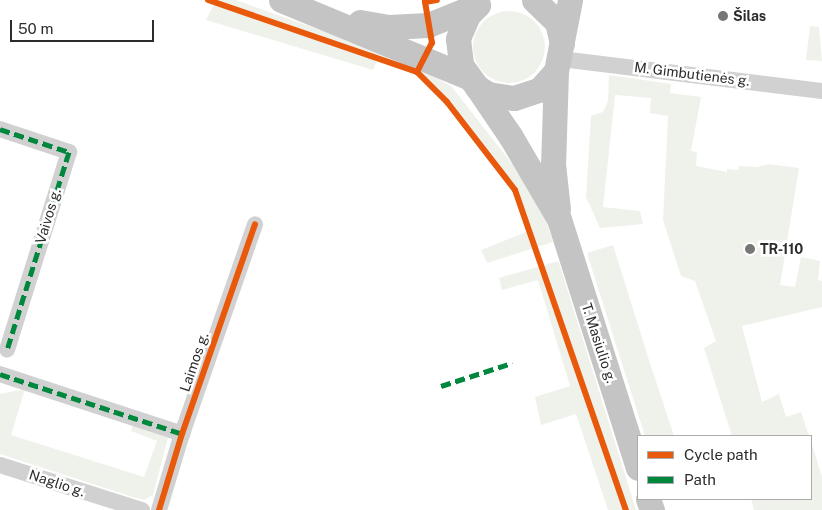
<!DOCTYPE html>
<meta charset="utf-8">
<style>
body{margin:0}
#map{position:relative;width:822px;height:510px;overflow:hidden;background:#fff;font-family:"Public Sans",sans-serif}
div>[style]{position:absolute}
.green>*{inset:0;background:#eff2eb}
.round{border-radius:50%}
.minor>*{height:16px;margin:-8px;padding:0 8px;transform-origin:8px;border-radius:8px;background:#d1d1d1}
.primary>*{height:25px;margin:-12.5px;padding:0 12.5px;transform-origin:12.5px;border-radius:12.5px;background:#c4c4c4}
.quiet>*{height:5px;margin-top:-2.5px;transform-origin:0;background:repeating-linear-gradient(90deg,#00873e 0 10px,transparent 0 15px)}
.cycleway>*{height:6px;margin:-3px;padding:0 3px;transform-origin:3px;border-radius:3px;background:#e8590c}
.dots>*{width:14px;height:14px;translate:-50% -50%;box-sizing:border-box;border:2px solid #fff;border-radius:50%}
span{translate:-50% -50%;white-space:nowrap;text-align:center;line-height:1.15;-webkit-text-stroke:5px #fff;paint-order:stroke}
.poi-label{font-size:14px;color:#2c2c2c;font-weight:700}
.left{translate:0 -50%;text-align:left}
.street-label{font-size:14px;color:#2c2c2c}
.legend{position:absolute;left:637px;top:435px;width:175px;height:65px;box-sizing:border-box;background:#fff;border:1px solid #ababab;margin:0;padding:6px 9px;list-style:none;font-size:15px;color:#2c2c2c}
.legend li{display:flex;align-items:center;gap:10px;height:25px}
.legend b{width:25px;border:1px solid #ababab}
.scale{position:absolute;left:10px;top:20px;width:144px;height:22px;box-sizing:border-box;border:2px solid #2c2c2c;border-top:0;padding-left:6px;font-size:15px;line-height:18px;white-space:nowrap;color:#2c2c2c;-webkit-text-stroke:4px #fff;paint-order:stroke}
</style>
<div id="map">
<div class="green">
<div style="clip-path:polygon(216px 0,236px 0,410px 62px,452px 87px,527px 183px,543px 211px,553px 242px,487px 263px,481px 250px,531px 230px,515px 190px,426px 78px,378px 59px,373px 70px,206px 20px)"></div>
<div class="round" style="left:473px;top:11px;width:72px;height:72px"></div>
<div style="clip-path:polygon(810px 26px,819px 27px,822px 61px,806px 60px)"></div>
<div style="clip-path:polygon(609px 75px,671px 84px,670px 93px,701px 97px,691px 151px,697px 152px,696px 166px,727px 172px,727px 169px,738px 170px,739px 166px,757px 167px,768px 164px,799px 168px,780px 285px,795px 287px,801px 257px,820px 261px,818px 280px,822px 281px,822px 307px,742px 326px,762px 402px,779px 394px,786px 417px,801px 412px,809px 436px,732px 436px,704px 348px,716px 341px,695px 281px,681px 276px,663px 220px,668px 116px,650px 113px,651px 98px,615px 95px,603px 207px,640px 211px,643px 224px,600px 228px,586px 197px,591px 116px,603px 112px,608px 101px)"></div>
<div style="clip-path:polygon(613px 245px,649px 360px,674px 436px,645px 436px,597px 285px,587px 253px)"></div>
<div style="clip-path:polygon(558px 261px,561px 269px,636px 510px,608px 510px,576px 414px,541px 425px,535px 397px,570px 386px,538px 280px,502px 290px,499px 278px)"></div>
<div style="clip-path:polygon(25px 389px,11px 435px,144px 477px,157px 441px,131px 431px,133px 424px,168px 438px,153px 495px,144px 500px,136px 498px,0 454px,0 394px)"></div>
<div style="clip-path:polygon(811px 441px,822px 477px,822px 510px,754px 510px,751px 499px,811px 499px)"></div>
</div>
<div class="minor">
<div style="left:561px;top:59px;width:263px;rotate:7deg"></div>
<div style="left:0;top:129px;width:73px;rotate:18.4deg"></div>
<div style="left:69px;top:152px;width:207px;rotate:107.4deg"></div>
<div style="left:0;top:374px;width:192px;rotate:18.2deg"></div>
<div style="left:0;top:465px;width:149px;rotate:17.6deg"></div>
<div style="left:159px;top:510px;width:79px;rotate:-73.2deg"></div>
<div style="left:182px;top:434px;width:222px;rotate:-70.8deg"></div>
</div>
<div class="primary">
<div style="left:281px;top:0;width:202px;rotate:22.4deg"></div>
<div style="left:534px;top:0;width:32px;rotate:44deg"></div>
<div style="left:557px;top:22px;width:22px;rotate:77deg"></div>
<div style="left:477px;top:6px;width:13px;rotate:135deg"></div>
<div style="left:468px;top:15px;width:26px;rotate:113deg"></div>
<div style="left:458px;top:39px;width:26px;rotate:83deg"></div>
<div style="left:461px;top:65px;width:27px;rotate:54deg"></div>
<div style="left:477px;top:87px;width:13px;rotate:32deg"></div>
<div style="left:488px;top:94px;width:26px;rotate:9deg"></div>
<div style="left:514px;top:98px;width:26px;rotate:-18deg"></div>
<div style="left:539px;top:90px;width:25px;rotate:-48deg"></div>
<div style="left:556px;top:71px;width:72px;rotate:-78.8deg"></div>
<div style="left:360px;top:22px;width:29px;rotate:10deg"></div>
<div style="left:389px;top:27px;width:39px;rotate:-3deg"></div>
<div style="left:428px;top:25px;width:54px;rotate:-21.8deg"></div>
<div style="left:556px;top:71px;width:93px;rotate:91.8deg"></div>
<div style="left:553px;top:164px;width:45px;rotate:83.7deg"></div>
<div style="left:477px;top:87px;width:60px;rotate:55.8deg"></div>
<div style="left:511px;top:137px;width:95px;rotate:59.7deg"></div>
<div style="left:559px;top:219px;width:261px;rotate:72.4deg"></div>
<div style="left:648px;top:499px;width:12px;rotate:70deg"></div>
</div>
<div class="quiet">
<div style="left:0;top:129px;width:73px;rotate:18.4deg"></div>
<div style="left:69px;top:152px;width:207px;rotate:107.4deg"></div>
<div style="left:0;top:374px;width:192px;rotate:18.2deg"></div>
<div style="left:441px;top:386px;width:75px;rotate:-17.9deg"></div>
</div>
<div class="cycleway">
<div style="left:208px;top:0;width:221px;rotate:19deg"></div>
<div style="left:417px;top:72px;width:42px;rotate:45deg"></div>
<div style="left:447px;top:102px;width:111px;rotate:52.3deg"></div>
<div style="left:515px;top:190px;width:339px;rotate:70.9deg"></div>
<div style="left:417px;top:72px;width:33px;rotate:-63deg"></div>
<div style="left:432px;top:43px;width:42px;rotate:-99.7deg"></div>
<div style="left:425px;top:2px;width:12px;rotate:-9deg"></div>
<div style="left:159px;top:510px;width:79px;rotate:-73.2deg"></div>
<div style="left:182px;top:434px;width:222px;rotate:-70.8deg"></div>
</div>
<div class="dots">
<div style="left:723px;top:16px;background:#767676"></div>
<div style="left:750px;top:249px;background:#767676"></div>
</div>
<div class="poi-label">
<span class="left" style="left:733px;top:16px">Šilas</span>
<span class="left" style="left:760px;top:249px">TR-110</span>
</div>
<div class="street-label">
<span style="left:692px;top:74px;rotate:7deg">M. Gimbutienės g.</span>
<span style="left:48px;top:216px;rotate:-73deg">Vaivos g.</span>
<span style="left:599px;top:343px;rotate:72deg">T. Masiulio g.</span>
<span style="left:194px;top:362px;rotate:-71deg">Laimos g.</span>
<span style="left:57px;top:483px;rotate:18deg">Naglio g.</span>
</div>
<ul class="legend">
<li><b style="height:6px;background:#e8590c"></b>Cycle path</li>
<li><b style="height:6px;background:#00873e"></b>Path</li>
</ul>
<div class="scale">50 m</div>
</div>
